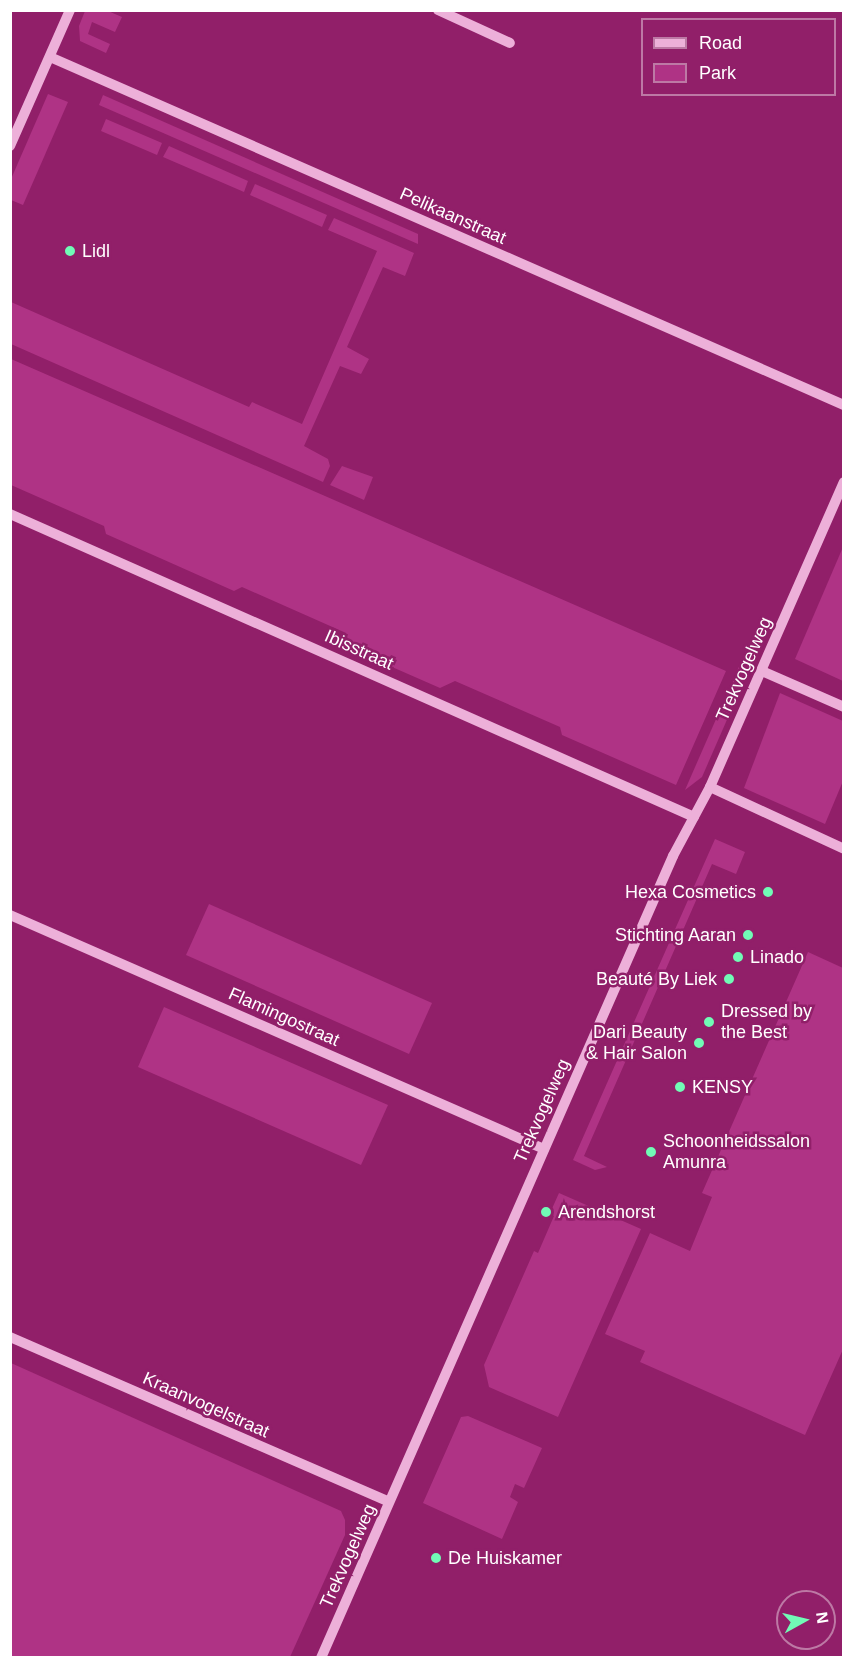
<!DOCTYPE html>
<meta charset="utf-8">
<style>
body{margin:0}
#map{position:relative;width:854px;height:1668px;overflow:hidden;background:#911f69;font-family:Helvetica,sans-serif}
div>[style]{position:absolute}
.green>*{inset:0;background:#af3385}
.minor>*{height:10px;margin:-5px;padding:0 5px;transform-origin:5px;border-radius:5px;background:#edb0d9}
.dots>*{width:16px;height:16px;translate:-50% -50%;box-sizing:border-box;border:3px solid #911f69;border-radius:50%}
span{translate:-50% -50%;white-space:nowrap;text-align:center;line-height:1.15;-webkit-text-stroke:5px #911f69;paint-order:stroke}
.street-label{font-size:18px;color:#fff}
.poi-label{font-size:18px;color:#fff}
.left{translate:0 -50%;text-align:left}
.right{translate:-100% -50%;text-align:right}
.frame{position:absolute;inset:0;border:12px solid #fff;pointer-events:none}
.legend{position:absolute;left:641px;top:18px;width:195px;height:78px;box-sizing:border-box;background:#911f69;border:2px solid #bd79a5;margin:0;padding:8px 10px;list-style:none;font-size:18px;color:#fff}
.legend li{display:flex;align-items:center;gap:12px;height:30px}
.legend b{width:30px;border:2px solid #bd79a5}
.north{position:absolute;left:776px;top:1590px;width:60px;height:60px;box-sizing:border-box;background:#911f69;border:2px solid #bd79a5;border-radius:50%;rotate:82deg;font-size:16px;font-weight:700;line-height:24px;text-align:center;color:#fff}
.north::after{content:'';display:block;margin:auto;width:21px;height:27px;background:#71fbb6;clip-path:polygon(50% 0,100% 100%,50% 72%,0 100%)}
</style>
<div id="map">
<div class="green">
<div style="clip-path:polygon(85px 11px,108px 11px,122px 17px,115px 32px,92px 22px,88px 34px,110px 44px,106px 53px,80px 41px,79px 26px)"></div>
<div style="clip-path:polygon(48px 94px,68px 102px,23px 205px,11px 200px,11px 179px)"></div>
<div style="clip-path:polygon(103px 95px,418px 234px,418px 244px,99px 105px)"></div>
<div style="clip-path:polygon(106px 119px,162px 143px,157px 155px,101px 131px)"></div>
<div style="clip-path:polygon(169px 146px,248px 181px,244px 192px,163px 157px)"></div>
<div style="clip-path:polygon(255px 184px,327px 215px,322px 227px,250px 195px)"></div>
<div style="clip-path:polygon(334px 218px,414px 253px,405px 276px,383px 267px,347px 347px,369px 359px,361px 374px,340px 366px,304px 446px,328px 459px,330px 466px,323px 482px,11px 344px,11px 302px,249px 407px,252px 402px,302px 424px,377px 251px,328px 230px)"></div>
<div style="clip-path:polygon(11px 359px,726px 671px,676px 785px,562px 735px,560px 727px,455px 681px,440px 688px,351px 649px,346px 633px,242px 587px,234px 591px,106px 534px,104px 526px,11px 485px)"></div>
<div style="clip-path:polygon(342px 466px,373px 477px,364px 500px,330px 485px)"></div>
<div style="clip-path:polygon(843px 547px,843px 681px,795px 659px)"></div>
<div style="clip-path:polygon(748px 646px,753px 660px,702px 777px,685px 790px)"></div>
<div style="clip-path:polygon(780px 693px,843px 721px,843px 781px,825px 824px,744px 788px)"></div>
<div style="clip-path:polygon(715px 839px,745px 852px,736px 874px,712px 864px,584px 1156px,607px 1167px,595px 1170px,573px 1160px)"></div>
<div style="clip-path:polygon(209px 904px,432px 1003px,409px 1054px,186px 955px)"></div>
<div style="clip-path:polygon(808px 952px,843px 968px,844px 1347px,805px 1435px,640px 1362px,645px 1351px,605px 1334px,650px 1233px,690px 1251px,712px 1197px,702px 1193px)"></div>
<div style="clip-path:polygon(164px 1007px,388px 1105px,361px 1165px,138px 1067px)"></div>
<div style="clip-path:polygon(559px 1193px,641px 1229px,558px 1417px,489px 1387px,484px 1365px,534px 1251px,538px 1253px,554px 1216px,550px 1213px)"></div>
<div style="clip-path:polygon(11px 1363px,341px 1511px,345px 1520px,345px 1535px,290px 1657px,11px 1657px)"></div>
<div style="clip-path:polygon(468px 1416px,542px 1448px,524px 1488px,515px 1484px,510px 1497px,518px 1502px,502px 1539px,423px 1503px,461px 1417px)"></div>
</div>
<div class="minor">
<div style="left:438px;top:10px;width:79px;rotate:24.6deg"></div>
<div style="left:50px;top:57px;width:867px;rotate:23.67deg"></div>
<div style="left:10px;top:146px;width:149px;rotate:-66.2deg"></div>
<div style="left:10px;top:514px;width:748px;rotate:23.89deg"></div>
<div style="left:762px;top:671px;width:90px;rotate:23.7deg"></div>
<div style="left:710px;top:787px;width:148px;rotate:24.8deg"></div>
<div style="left:10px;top:915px;width:583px;rotate:23.66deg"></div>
<div style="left:10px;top:1337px;width:413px;rotate:23.5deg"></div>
<div style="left:321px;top:1658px;width:876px;rotate:-66.3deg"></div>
<div style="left:673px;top:856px;width:78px;rotate:-61.8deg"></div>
<div style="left:710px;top:787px;width:333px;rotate:-66.3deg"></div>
</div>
<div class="dots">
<div style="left:70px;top:251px;background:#71fbb6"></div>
<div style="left:768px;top:892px;background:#71fbb6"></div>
<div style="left:748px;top:935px;background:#71fbb6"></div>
<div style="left:738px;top:957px;background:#71fbb6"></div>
<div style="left:729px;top:979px;background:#71fbb6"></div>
<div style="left:709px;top:1022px;background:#71fbb6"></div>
<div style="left:699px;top:1043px;background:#71fbb6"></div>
<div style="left:680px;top:1087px;background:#71fbb6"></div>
<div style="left:651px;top:1152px;background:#71fbb6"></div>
<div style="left:546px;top:1212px;background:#71fbb6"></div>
<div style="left:436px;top:1558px;background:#71fbb6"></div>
</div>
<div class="street-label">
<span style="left:453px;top:216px;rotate:24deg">Pelikaanstraat</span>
<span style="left:359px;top:650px;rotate:24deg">Ibisstraat</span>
<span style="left:744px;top:669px;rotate:-66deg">Trekvogelweg</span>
<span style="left:284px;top:1017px;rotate:24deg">Flamingostraat</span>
<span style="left:542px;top:1111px;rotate:-66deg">Trekvogelweg</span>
<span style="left:206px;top:1405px;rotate:24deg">Kraanvogelstraat</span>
<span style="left:348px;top:1556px;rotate:-66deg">Trekvogelweg</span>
</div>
<div class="poi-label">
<span class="left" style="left:82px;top:251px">Lidl</span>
<span class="right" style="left:756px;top:892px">Hexa Cosmetics</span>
<span class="right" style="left:736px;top:935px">Stichting Aaran</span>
<span class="left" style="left:750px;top:957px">Linado</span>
<span class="right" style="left:717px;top:979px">Beauté By Liek</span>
<span class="left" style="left:721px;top:1022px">Dressed by<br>the Best</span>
<span class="right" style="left:687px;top:1043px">Dari Beauty<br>&amp; Hair Salon</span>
<span class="left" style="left:692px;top:1087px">KENSY</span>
<span class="left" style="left:663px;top:1152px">Schoonheidssalon<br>Amunra</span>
<span class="left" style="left:558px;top:1212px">Arendshorst</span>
<span class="left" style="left:448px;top:1558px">De Huiskamer</span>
</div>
<div class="frame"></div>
<ul class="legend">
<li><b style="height:8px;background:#edb0d9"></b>Road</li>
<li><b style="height:16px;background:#af3385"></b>Park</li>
</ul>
<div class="north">N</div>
</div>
